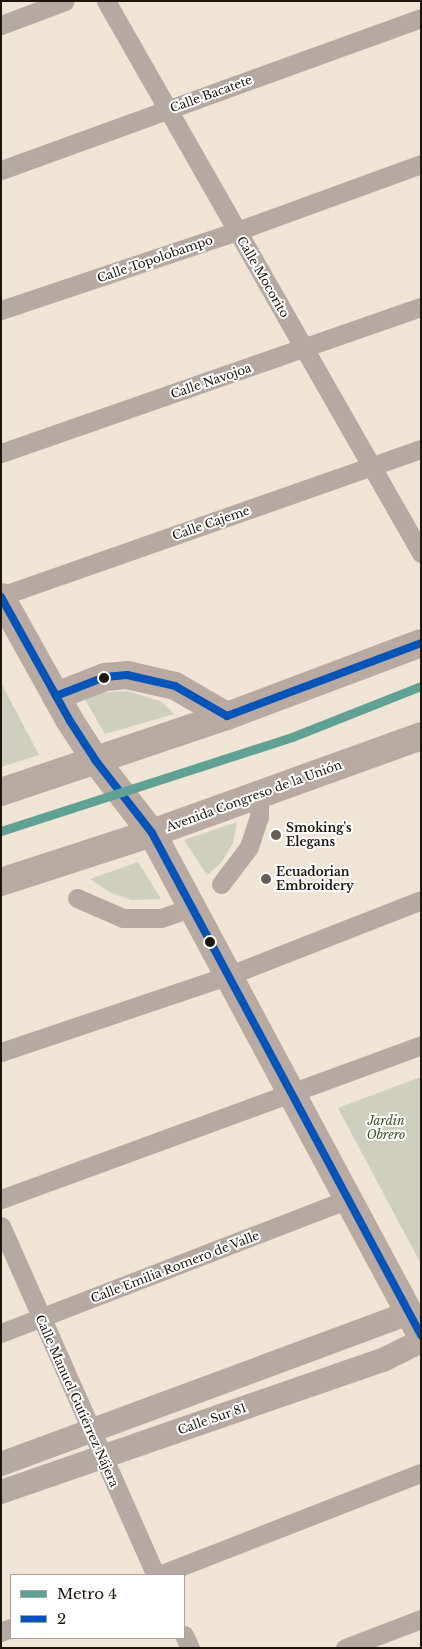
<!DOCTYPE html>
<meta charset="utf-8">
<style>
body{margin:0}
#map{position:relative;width:422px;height:1649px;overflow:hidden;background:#f0e4d4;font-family:"Libre Baskerville",serif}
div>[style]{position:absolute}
.green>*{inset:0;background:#cecfbc}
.minor>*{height:19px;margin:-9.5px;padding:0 9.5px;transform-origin:9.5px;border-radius:9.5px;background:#b6a9a2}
.tertiary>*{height:24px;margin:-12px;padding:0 12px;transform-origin:12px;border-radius:12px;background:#b6a9a2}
.primary>*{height:28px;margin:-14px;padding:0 14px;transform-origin:14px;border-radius:14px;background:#b9aaa1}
.bus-1>*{height:8px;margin:-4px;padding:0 4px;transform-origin:4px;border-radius:4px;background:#0554ba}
.metro-1>*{height:9px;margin:-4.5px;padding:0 4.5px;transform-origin:4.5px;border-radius:4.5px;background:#5fa295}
.dots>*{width:14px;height:14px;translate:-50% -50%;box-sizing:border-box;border:2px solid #fff;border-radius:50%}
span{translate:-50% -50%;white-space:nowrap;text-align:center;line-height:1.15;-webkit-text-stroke:4px #fff;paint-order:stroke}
.street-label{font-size:12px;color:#1d150a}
.poi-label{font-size:12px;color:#1d150a;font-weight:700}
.left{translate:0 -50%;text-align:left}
.park-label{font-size:12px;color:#3c5125;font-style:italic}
.frame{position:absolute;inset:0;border:2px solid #1d150a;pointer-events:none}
.legend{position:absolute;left:10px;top:1574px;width:175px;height:65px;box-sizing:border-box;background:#fff;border:1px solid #a5a19d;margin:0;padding:6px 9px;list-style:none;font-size:15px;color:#1d150a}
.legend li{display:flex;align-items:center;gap:10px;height:25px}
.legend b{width:25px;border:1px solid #a5a19d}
</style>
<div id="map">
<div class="green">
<div style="clip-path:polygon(1px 683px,39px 755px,1px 767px)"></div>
<div style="clip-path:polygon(128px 691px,162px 702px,174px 714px,105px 734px,82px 694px)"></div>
<div style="clip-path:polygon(237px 822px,233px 843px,221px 863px,207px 875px,184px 840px)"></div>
<div style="clip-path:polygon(138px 862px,161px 899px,132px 900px,111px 893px,90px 879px)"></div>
<div style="clip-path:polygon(421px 1077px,421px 1264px,338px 1108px)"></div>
</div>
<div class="minor">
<div style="left:106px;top:1px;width:636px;rotate:60.29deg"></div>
<div style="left:1px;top:25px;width:68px;rotate:-20.6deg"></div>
<div style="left:1px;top:170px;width:447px;rotate:-19.9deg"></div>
<div style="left:1px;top:310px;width:249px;rotate:-18.5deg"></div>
<div style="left:237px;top:231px;width:196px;rotate:-20deg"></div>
<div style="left:1px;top:453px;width:445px;rotate:-19.2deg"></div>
<div style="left:1px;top:596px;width:445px;rotate:-19.3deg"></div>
<div style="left:221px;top:884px;width:46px;rotate:-52.9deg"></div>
<div style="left:249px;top:847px;width:32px;rotate:-72deg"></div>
<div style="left:259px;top:817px;width:23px;rotate:-90deg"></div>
<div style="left:77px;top:898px;width:50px;rotate:23.5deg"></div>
<div style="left:123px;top:918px;width:38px"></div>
<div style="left:161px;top:918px;width:34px;rotate:-19deg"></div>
<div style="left:1px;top:1052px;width:242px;rotate:-18.6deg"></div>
<div style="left:230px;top:975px;width:205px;rotate:-21.4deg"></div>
<div style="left:1px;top:1199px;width:447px;rotate:-20.1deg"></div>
<div style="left:1px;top:1226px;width:382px;rotate:66.1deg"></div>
<div style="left:1px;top:1333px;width:372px;rotate:-21.1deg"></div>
<div style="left:159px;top:1575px;width:281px;rotate:-21.3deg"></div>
<div style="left:1px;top:1632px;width:11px;rotate:-22deg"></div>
<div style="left:184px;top:1635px;width:14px;rotate:65deg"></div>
<div style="left:345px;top:1648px;width:81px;rotate:-20.9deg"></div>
</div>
<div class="tertiary">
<div style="left:1px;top:1464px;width:435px;rotate:-20.3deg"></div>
<div style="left:1px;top:1492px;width:404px;rotate:-19.1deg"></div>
<div style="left:383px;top:1360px;width:42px;rotate:-26.6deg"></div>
</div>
<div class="primary">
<div style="left:1px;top:597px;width:142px;rotate:60.9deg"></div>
<div style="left:70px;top:721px;width:48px;rotate:57deg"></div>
<div style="left:96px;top:761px;width:91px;rotate:52.1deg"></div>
<div style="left:152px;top:833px;width:570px;rotate:61.82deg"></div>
<div style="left:56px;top:696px;width:53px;rotate:-21.2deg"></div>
<div style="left:105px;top:677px;width:22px;rotate:-5deg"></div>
<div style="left:127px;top:675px;width:49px;rotate:12.9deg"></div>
<div style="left:175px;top:686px;width:60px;rotate:30deg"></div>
<div style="left:1px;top:792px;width:238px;rotate:-18.6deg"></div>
<div style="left:227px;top:716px;width:207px;rotate:-20.6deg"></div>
<div style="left:1px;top:882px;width:159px;rotate:-18deg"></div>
<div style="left:152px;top:833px;width:286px;rotate:-19.8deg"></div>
</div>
<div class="bus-1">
<div style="left:1px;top:597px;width:142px;rotate:60.9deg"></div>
<div style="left:70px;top:721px;width:48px;rotate:57deg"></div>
<div style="left:96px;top:761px;width:91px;rotate:52.1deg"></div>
<div style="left:152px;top:833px;width:570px;rotate:61.82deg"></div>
<div style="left:56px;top:696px;width:53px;rotate:-21.2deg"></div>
<div style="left:105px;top:677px;width:22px;rotate:-5deg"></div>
<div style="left:127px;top:675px;width:49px;rotate:12.9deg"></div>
<div style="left:175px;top:686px;width:60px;rotate:30deg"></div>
<div style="left:227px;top:716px;width:207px;rotate:-20.6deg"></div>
</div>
<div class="metro-1">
<div style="left:1px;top:831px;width:306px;rotate:-17.9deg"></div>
<div style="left:292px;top:737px;width:139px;rotate:-21.6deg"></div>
</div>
<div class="dots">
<div style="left:104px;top:678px;background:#1d150a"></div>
<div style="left:276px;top:835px;background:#675d51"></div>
<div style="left:266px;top:879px;background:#675d51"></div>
<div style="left:210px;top:942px;background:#1d150a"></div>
</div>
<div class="street-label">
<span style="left:211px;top:94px;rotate:-20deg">Calle Bacatete</span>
<span style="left:155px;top:259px;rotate:-19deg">Calle Topolobampo</span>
<span style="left:263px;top:277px;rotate:60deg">Calle Mocorito</span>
<span style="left:211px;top:381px;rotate:-19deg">Calle Navojoa</span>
<span style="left:211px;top:523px;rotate:-19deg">Calle Cajeme</span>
<span style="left:254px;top:796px;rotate:-20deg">Avenida Congreso de la Unión</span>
<span style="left:175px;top:1267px;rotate:-21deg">Calle Emilia Romero de Valle</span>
<span style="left:77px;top:1401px;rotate:66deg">Calle Manuel Gutiérrez Nájera</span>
<span style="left:212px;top:1419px;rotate:-19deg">Calle Sur 81</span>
</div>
<div class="poi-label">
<span class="left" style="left:286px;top:835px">Smoking's<br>Elegans</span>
<span class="left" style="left:276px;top:879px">Ecuadorian<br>Embroidery</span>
</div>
<div class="park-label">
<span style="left:386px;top:1128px">Jardin<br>Obrero</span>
</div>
<div class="frame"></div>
<ul class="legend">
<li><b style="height:6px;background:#5fa295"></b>Metro 4</li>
<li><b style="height:6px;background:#0554ba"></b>2</li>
</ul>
</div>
